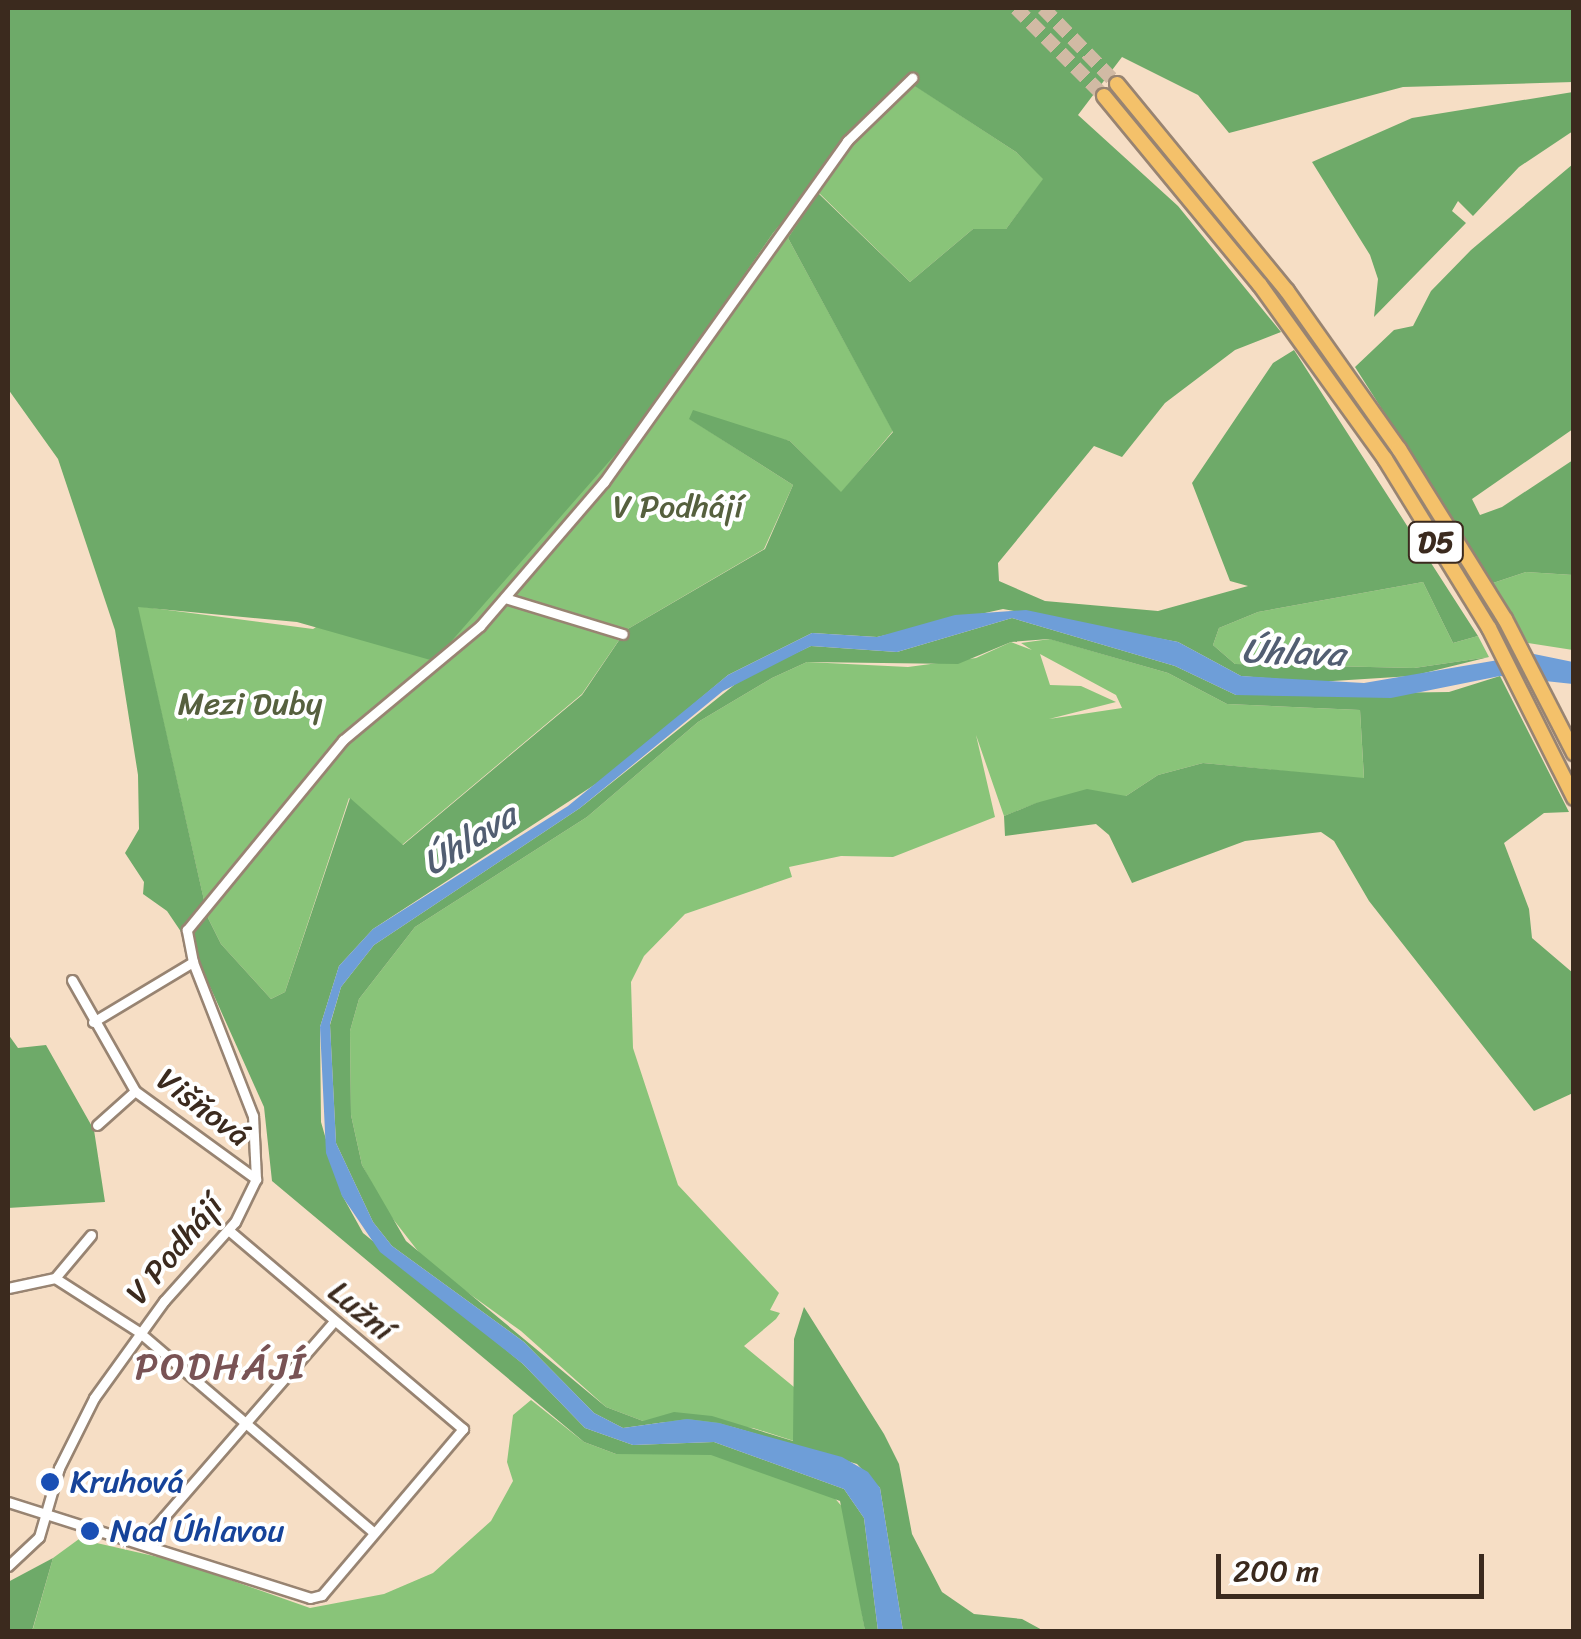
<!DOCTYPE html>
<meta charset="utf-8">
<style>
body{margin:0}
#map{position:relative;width:1581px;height:1639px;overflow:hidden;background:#f6dec5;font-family:Sriracha,sans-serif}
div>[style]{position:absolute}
.green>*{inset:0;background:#89c479}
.forest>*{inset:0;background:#6eaa69}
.water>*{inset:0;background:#6e9ed8}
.highway-tunnel>*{height:14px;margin-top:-7px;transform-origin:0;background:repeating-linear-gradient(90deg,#d1baa4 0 14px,transparent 0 21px)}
.roads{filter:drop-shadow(2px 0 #988472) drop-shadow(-2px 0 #988472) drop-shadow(0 2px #988472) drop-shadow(0 -2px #988472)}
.minor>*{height:9px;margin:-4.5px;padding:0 4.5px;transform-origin:4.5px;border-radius:4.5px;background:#fff}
.highway>*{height:14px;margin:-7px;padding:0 7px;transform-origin:7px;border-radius:7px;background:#f4c16a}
.dots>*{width:28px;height:28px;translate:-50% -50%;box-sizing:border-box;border:5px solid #fff;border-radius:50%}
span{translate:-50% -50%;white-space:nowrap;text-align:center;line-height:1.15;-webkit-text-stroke:8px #fff;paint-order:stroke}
.shield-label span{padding:2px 8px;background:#fff;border:2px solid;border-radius:8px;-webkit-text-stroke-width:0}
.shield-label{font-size:30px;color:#3b2a1e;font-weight:700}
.park-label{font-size:32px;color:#56603e}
.street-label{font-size:32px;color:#3b2a1e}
.transit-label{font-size:32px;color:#164399}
.left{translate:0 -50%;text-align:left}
.water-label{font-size:35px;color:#525e72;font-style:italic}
.quarter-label{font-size:38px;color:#795355;letter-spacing:2.5px}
.frame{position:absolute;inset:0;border:10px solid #3b2a1e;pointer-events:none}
.scale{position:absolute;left:1216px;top:1554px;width:268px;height:45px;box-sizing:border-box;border:5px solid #3b2a1e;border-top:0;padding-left:12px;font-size:30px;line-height:35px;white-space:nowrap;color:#3b2a1e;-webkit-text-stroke:8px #fff;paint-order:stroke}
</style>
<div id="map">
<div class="green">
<div style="clip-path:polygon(905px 79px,1016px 152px,1044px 179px,1006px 229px,973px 229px,910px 282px,819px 193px,788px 238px,893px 431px,841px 493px,790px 441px,690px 419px,793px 485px,764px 549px,626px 630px,582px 694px,402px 845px,349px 798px,285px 992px,271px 999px,221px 944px,208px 918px,137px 606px,313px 629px,642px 424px,773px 233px)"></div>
<div style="clip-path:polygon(1526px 572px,1573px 575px,1573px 650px,1528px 643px,1493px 583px)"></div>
<div style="clip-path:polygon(1423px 582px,1453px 643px,1478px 636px,1489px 657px,1414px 668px,1235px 664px,1213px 645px,1219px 628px,1258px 612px)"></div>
<div style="clip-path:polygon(evenodd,1050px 639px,1168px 673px,1227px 704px,1360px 710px,1364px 779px,1203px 763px,1158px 775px,1126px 796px,1037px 803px,1004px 816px,976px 735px,995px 817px,893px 857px,841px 856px,789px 867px,792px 877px,685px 914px,644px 956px,631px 982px,633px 1048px,678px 1185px,779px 1293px,770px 1310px,780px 1313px,776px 1319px,744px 1346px,794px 1387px,794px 1441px,753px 1428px,643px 1421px,606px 1407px,521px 1331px,428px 1264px,386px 1210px,362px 1165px,351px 1115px,350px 1031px,359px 999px,415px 927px,587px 817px,698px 722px,772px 678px,807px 662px,908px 667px,976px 658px,1011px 642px,1032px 650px,1021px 643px,1050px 639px,1040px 654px,1116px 695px,1122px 708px,1049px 719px,1116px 702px,1081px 686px,1050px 685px,1040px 654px)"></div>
<div style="clip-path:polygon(531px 1400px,584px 1442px,616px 1454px,711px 1454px,832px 1495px,845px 1510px,865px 1631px,32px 1632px,53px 1558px,79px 1539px,180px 1562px,310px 1608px,384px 1594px,433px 1573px,491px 1521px,513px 1481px,507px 1462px,513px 1415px)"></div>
</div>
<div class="forest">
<div style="clip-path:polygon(evenodd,8px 8px,1573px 8px,1573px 82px,1403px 87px,1229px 133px,1198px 95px,1122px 57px,1078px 115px,1178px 206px,1281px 332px,1235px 350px,1165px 403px,1122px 457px,1094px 446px,998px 563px,999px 581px,1045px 601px,1158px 611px,1248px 586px,1230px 581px,1192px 483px,1273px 363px,1294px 350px,1478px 636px,1453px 643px,1423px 582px,1258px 612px,1219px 628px,1213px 645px,1235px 664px,1414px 668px,1489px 657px,1412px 676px,1317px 682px,1241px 676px,1178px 642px,1003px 609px,877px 637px,812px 633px,728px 675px,608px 776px,373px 929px,339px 966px,320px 1027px,321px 1122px,342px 1195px,363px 1233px,523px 1364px,585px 1428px,633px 1445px,714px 1442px,844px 1489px,864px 1518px,878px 1631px,865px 1631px,840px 1501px,711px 1455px,616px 1454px,584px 1442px,272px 1181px,264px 1107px,194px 951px,167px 911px,143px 894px,144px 882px,125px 853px,139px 829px,138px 775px,115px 630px,58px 459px,8px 389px,8px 8px,904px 79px,1016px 152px,1043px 179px,1006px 229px,973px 229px,910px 282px,818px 193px,788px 238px,893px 432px,841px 492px,790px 441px,693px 410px,689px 419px,793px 485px,765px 549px,626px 630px,582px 695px,403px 845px,350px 798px,285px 992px,271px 999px,221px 944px,208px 918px,138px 607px,297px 622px,434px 661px,642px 424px,773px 233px,904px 79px)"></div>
<div style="clip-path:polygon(1573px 92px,1573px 131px,1519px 167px,1473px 216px,1458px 201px,1452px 211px,1466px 223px,1374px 317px,1378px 279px,1370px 255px,1312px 162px,1412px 118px)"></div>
<div style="clip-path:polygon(1573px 164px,1573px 429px,1472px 499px,1480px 515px,1502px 507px,1573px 460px,1573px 575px,1526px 572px,1493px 583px,1355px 367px,1394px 330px,1413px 326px,1431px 291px,1471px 250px)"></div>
<div style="clip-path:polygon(1012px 618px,1175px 666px,1236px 695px,1449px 692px,1500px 676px,1569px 812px,1544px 813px,1504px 843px,1529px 909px,1532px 938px,1573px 973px,1573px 1093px,1534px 1111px,1369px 901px,1334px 841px,1321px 832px,1245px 841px,1132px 883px,1109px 835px,1096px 824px,1005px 836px,1004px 816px,1036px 803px,1087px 789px,1126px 796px,1158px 775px,1203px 763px,1364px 778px,1360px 710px,1227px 704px,1168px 673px,1049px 639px,1011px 642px,958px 664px,807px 662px,772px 678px,698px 722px,587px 817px,415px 927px,359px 999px,350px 1031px,351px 1115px,362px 1165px,406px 1241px,606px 1407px,643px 1421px,674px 1412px,712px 1416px,793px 1441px,794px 1339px,804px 1307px,884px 1434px,899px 1464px,912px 1534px,942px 1592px,974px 1614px,1022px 1619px,1044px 1631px,903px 1631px,880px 1488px,857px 1464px,719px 1423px,687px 1419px,623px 1428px,594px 1413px,524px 1342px,392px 1246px,373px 1222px,336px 1143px,330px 1025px,341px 987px,374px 945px,580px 808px,743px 678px,811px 646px,897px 652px)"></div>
<div style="clip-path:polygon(8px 1034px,18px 1048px,46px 1045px,94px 1130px,105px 1202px,8px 1208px)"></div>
<div style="clip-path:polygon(53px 1558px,32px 1631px,8px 1631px,8px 1582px)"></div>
</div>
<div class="water">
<div style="clip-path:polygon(1026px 610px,1178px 642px,1241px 676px,1364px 683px,1534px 654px,1573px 662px,1573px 684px,1500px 676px,1391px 698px,1236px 695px,1175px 666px,1012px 618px,897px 652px,811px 646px,723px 691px,580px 808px,374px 945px,341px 987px,330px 1024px,336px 1143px,373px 1222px,392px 1246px,524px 1342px,594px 1413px,623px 1428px,687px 1419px,719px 1423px,842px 1457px,868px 1472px,880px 1488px,903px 1631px,878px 1631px,864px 1518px,844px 1489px,714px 1442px,633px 1445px,585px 1428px,523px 1364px,380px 1252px,342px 1196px,326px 1153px,320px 1027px,339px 966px,373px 929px,568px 806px,728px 675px,812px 633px,877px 637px,955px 615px)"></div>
</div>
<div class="highway-tunnel">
<div style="left:1016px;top:8px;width:124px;rotate:45deg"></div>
<div style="left:1043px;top:8px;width:106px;rotate:45.8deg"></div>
</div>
<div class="roads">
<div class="minor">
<div style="left:505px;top:598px;width:123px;rotate:17deg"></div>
<div style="left:72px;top:980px;width:128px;rotate:60.4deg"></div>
<div style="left:135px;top:1091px;width:150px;rotate:36deg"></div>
<div style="left:93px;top:1022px;width:117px;rotate:-31deg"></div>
<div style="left:97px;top:1125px;width:51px;rotate:-41.8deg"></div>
<div style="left:91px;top:1235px;width:56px;rotate:129.9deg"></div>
<div style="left:55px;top:1278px;width:100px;rotate:32.7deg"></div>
<div style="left:139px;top:1332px;width:309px;rotate:40.5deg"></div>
<div style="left:8px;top:1288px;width:48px;rotate:-12deg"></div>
<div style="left:8px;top:1502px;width:317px;rotate:17.6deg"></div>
<div style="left:310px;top:1598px;width:12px;rotate:-14deg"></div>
<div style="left:322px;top:1595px;width:218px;rotate:-49.7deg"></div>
<div style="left:463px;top:1429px;width:308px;rotate:-139.7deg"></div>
<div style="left:143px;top:1541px;width:291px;rotate:-49deg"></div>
<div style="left:8px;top:1566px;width:42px;rotate:-43.1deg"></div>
<div style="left:39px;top:1537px;width:72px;rotate:-73.8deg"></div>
<div style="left:59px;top:1468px;width:78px;rotate:-63.4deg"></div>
<div style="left:94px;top:1398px;width:120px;rotate:-54.2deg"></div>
<div style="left:164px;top:1301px;width:106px;rotate:-48.1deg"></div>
<div style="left:235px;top:1222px;width:48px;rotate:-64deg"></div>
<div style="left:256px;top:1179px;width:63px;rotate:-92.7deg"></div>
<div style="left:253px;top:1116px;width:165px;rotate:-111.3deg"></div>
<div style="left:193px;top:962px;width:33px;rotate:-101deg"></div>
<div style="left:187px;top:930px;width:246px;rotate:-50.6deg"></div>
<div style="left:343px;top:740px;width:178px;rotate:-39.8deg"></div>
<div style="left:480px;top:626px;width:190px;rotate:-49.3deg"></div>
<div style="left:604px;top:482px;width:419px;rotate:-54.5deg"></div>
<div style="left:847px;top:141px;width:91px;rotate:-44.1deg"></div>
</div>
<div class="highway">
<div style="left:1117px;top:84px;width:268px;rotate:50.6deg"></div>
<div style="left:1287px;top:291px;width:194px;rotate:54.7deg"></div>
<div style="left:1399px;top:449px;width:200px;rotate:58.1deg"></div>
<div style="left:1505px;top:619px;width:151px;rotate:62.8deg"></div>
<div style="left:1104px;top:96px;width:245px;rotate:50.5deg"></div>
<div style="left:1260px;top:285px;width:214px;rotate:54.3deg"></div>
<div style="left:1385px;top:459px;width:198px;rotate:58.4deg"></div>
<div style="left:1489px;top:628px;width:190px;rotate:63.4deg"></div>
</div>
</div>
<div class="dots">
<div style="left:50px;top:1482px;background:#1a4fb4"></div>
<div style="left:90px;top:1531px;background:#1a4fb4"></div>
</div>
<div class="shield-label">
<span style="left:1436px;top:542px">D5</span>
</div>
<div class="park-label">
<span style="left:678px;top:507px">V Podhájí</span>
<span style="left:250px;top:704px">Mezi Duby</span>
</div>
<div class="street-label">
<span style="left:203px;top:1108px;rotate:37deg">Višňová</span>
<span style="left:175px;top:1250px;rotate:-50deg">V Podhájí</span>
<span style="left:361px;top:1311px;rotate:40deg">Lužní</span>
</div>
<div class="transit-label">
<span class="left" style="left:70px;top:1482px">Kruhová</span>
<span class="left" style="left:110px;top:1531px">Nad Úhlavou</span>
</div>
<div class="water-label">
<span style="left:1293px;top:652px;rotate:2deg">Úhlava</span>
<span style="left:469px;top:839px;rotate:-32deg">Úhlava</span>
</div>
<div class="quarter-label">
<span style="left:221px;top:1367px">PODHÁJÍ</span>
</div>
<div class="frame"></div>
<div class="scale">200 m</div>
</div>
